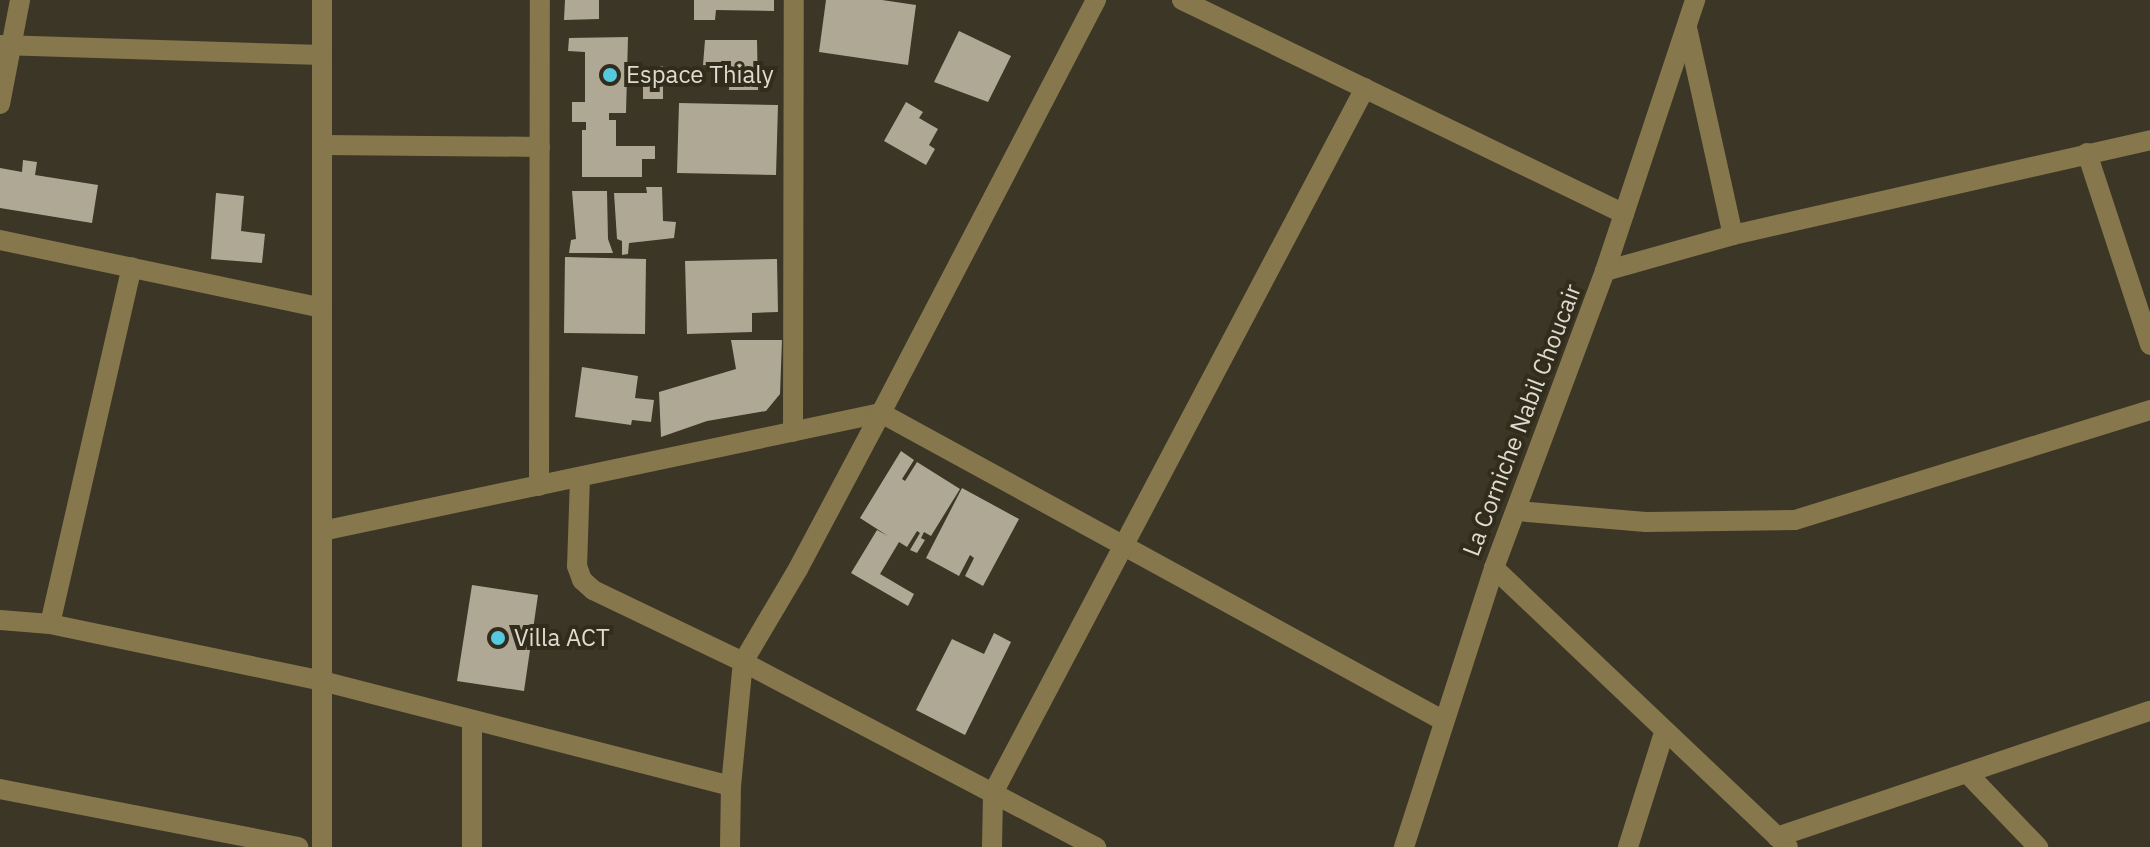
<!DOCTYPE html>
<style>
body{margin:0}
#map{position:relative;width:2150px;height:847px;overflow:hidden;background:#3c3626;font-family:"IBM Plex Sans",sans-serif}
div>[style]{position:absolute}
.building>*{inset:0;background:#afa895}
.minor>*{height:20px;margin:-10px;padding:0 10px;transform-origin:10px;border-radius:10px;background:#86774d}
.dots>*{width:22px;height:22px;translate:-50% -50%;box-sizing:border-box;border:4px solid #322c1c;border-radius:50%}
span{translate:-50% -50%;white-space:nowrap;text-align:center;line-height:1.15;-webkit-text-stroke:8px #322c1c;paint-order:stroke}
.poi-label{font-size:24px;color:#dedbd0}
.left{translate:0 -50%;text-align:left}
.street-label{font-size:24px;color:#dedbd0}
</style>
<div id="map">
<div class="building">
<div style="clip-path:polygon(565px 0,599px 0,599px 19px,564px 20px)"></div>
<div style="clip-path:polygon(694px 0,774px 0,774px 11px,716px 10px,715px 20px,694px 20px)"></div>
<div style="clip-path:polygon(826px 0,882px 0,916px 5px,908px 65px,819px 52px)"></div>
<div style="clip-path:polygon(959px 31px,1011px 56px,988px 102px,934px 82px)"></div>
<div style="clip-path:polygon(628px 37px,626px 113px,609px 113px,609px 120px,616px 120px,616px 146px,655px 146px,655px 159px,642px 159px,642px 177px,582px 177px,582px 130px,586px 130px,586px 122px,572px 122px,572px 102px,585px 102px,585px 52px,568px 51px,569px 38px)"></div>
<div style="clip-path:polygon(705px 40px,757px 40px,758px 90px,729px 90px,730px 67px,703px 65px)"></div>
<div style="clip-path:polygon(656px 66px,663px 66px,663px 99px,643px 99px,643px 75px,656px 75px)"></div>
<div style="clip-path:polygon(906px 102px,923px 112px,919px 118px,938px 129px,929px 145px,935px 149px,926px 165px,884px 141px)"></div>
<div style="clip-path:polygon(679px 103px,778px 105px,776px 175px,677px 173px)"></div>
<div style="clip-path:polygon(23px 160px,37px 162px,35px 175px,98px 185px,92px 223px,0 208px,0 168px,22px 172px)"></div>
<div style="clip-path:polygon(646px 187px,662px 187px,663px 221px,676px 222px,674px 238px,629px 243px,628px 254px,622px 255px,622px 241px,617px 239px,614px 193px,647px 193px)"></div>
<div style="clip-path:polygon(572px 191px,607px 191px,608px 239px,613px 253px,569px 253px,571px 240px,576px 239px)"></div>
<div style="clip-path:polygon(216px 193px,244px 196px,241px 231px,265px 234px,262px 263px,211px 259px)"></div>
<div style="clip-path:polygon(565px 257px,646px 259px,645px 334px,564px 333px)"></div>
<div style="clip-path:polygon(777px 259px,778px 312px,752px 313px,752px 332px,687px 334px,685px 261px)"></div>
<div style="clip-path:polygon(731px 340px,782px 340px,780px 394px,766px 411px,707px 421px,661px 437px,659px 392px,736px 369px)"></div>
<div style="clip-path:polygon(582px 367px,638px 376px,635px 398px,654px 400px,651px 422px,632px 420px,631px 425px,575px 417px)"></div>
<div style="clip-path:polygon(901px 451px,914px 460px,902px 479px,905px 481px,917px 462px,960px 489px,931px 536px,924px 532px,921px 538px,925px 540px,917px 553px,910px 550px,920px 533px,917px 531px,907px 547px,899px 542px,880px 574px,914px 594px,908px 606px,851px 573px,877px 530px,888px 536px,860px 518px)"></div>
<div style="clip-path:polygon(962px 488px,1019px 519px,983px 586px,965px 576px,974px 558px,970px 555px,959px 576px,926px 558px)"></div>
<div style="clip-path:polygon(472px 585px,538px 595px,524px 691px,457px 681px)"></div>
<div style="clip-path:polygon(994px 633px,1011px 642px,965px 735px,916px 710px,952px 639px,984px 654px)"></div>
</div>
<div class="minor">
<div style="left:322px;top:0;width:847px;rotate:90deg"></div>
<div style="left:1182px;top:0;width:491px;rotate:25.8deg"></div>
<div style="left:1687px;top:28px;width:212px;rotate:77.5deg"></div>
<div style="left:0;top:45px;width:322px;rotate:1.8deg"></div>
<div style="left:0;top:104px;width:106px;rotate:-79.1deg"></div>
<div style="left:322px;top:145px;width:218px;rotate:0.5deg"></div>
<div style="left:2087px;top:153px;width:202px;rotate:71.8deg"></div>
<div style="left:0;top:240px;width:329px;rotate:11.9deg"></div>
<div style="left:1605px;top:271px;width:133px;rotate:-15.7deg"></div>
<div style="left:1733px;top:235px;width:428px;rotate:-12.8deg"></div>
<div style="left:793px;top:432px;width:432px;rotate:-89.9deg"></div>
<div style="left:580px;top:477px;width:89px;rotate:91.9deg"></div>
<div style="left:577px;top:566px;width:15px;rotate:70deg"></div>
<div style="left:582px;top:580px;width:15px;rotate:42deg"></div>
<div style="left:593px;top:590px;width:166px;rotate:25.6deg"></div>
<div style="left:743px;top:662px;width:399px;rotate:27.7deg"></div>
<div style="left:539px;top:486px;width:486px;rotate:-89.9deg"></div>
<div style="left:1517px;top:511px;width:129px;rotate:4.9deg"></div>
<div style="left:1646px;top:522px;width:149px;rotate:-0.8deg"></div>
<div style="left:1795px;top:520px;width:372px;rotate:-17.2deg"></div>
<div style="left:322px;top:531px;width:571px;rotate:-11.92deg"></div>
<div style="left:881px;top:413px;width:642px;rotate:28.68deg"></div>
<div style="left:1494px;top:568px;width:405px;rotate:43.5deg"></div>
<div style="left:0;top:620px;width:50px;rotate:4.6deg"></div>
<div style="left:50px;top:624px;width:278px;rotate:11.8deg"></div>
<div style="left:322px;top:681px;width:422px;rotate:14.4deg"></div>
<div style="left:50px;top:624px;width:366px;rotate:-77.1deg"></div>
<div style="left:1967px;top:773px;width:103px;rotate:46.2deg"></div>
<div style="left:0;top:789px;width:304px;rotate:11deg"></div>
<div style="left:1777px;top:837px;width:394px;rotate:-18.7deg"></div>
<div style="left:472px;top:847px;width:127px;rotate:-90deg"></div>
<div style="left:730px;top:847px;width:61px;rotate:-89.1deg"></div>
<div style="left:731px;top:786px;width:125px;rotate:-84.5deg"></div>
<div style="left:743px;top:662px;width:108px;rotate:-59.4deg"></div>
<div style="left:798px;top:569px;width:177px;rotate:-62deg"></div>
<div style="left:881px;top:413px;width:466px;rotate:-62.5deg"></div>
<div style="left:992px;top:847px;width:54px;rotate:-88.9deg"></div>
<div style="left:993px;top:793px;width:797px;rotate:-62.18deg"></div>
<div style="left:1404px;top:847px;width:293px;rotate:-72.1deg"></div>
<div style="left:1494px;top:568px;width:317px;rotate:-69.5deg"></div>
<div style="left:1605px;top:271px;width:286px;rotate:-71.6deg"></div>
<div style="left:1628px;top:847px;width:120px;rotate:-72.5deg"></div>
</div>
<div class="dots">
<div style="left:610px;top:75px;background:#55cadf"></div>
<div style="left:498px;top:638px;background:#55cadf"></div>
</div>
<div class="poi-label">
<span class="left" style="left:626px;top:75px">Espace Thialy</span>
<span class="left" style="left:514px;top:638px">Villa ACT</span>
</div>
<div class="street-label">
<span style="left:1522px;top:420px;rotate:-69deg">La Corniche Nabil Choucair</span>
</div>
</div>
